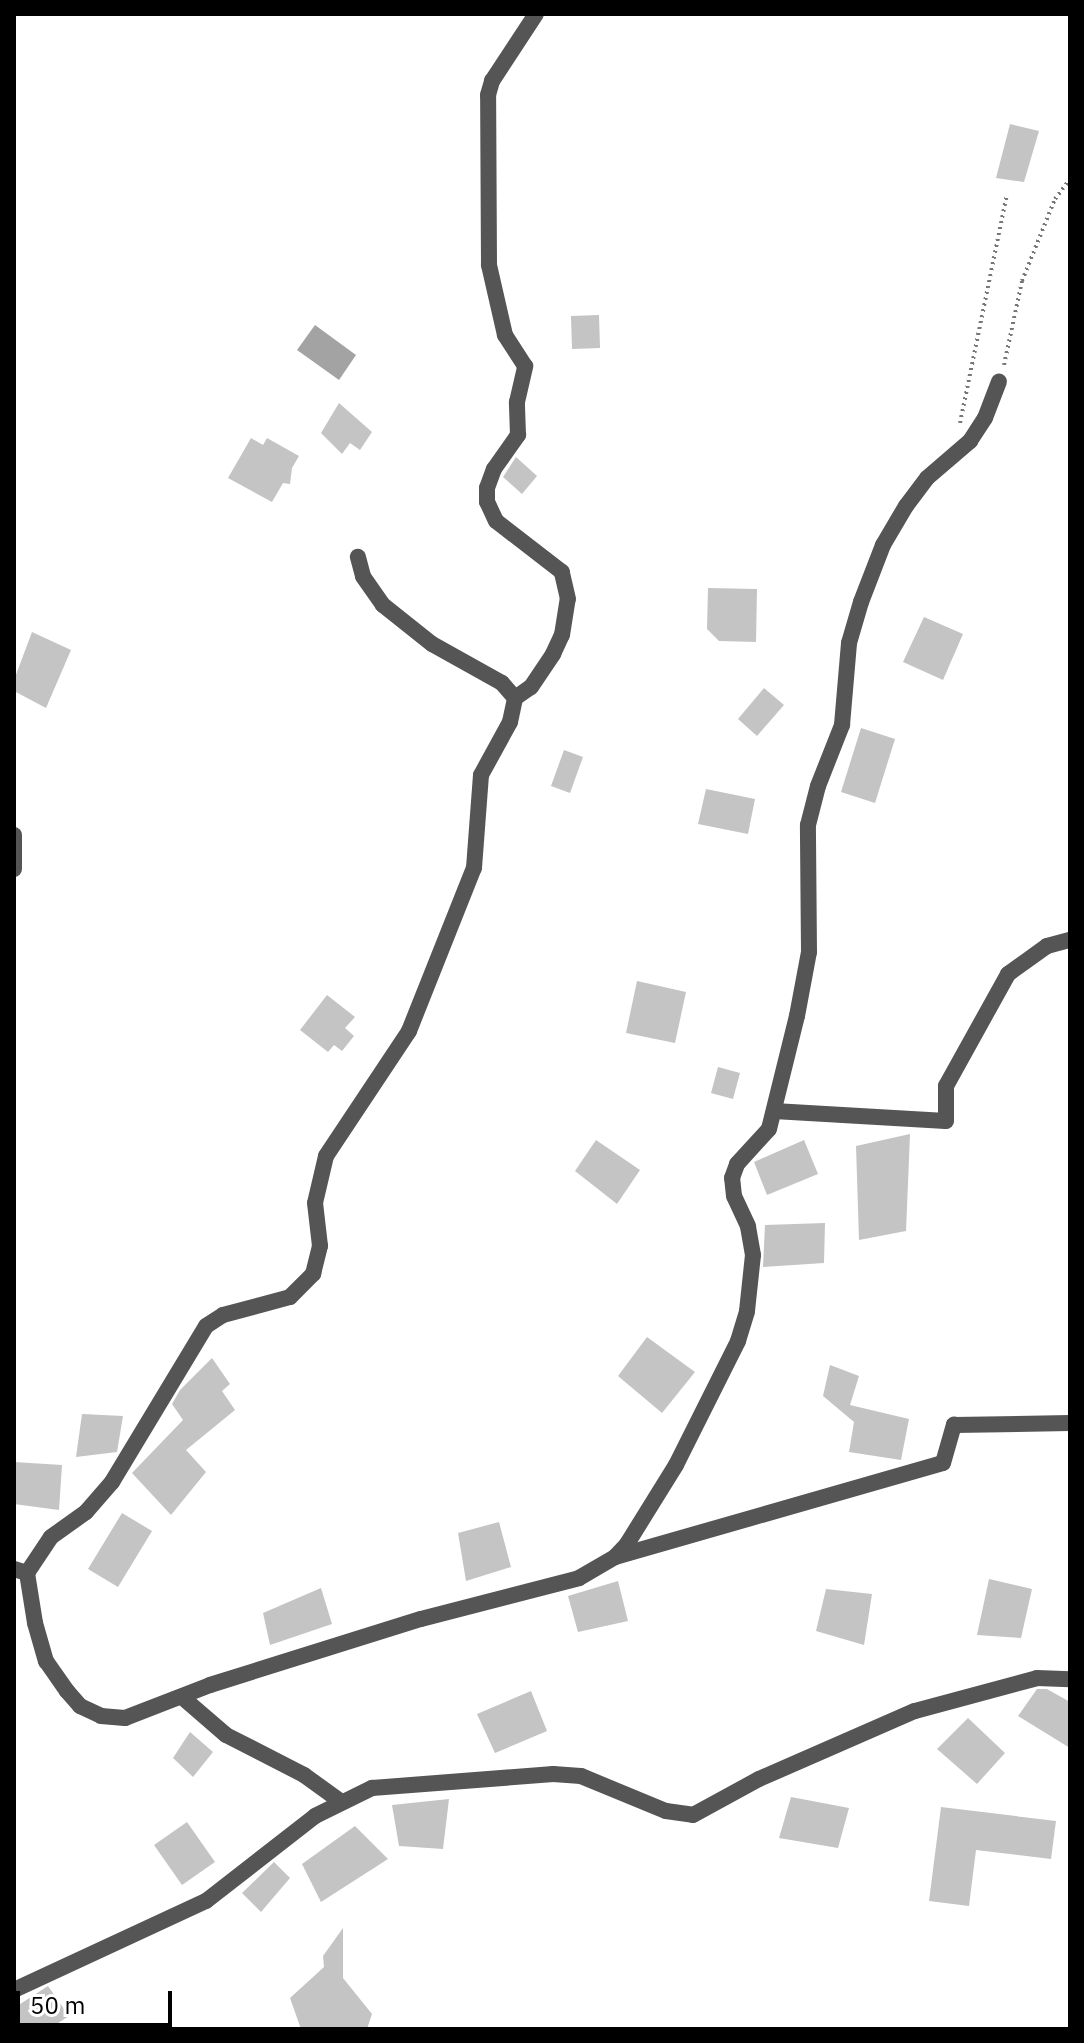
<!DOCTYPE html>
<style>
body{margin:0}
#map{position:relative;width:1084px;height:2043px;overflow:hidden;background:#fff;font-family:"IBM Plex Sans",sans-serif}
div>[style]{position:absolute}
.water>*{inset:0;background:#a3a3a3}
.building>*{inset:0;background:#c4c4c4}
.path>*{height:4px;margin-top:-2px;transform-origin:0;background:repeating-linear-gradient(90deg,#777 0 2px,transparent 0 6px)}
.minor>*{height:16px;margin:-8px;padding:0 8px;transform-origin:8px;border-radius:8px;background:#555}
span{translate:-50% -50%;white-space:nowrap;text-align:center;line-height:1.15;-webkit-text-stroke:6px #fff;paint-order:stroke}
.frame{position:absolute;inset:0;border:16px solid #000;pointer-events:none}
.scale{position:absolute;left:16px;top:1991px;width:156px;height:36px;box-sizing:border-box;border:4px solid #000;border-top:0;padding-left:10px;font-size:24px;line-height:28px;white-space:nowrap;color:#000;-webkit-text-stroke:6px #fff;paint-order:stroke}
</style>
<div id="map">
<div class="water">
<div style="clip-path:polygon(315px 325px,356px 355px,339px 380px,297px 350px)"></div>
</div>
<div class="building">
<div style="clip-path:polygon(1010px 124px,1039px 131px,1024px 182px,996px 178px)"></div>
<div style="clip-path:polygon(599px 315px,600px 348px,572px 349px,571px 316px)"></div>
<div style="clip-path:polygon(339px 403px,372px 432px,360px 450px,350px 443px,342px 454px,321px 433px)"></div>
<div style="clip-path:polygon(251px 438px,263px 445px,267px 438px,299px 456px,292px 468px,290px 484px,283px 483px,272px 502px,228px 478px)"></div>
<div style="clip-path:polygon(516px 457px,537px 476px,522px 494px,503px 477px)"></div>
<div style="clip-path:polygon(708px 588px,757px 589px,756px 642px,719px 641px,707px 629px)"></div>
<div style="clip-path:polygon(924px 617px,963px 634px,943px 680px,903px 662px)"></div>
<div style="clip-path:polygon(32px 632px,71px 650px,46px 708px,14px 691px,14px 680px)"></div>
<div style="clip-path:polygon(764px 688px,784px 705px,757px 736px,738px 719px)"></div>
<div style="clip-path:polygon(861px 728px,895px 739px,875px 803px,841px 792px)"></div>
<div style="clip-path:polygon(564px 750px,583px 757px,570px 793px,551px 786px)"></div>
<div style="clip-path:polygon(706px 789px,755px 799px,748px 834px,698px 824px)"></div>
<div style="clip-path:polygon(637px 981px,686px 992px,675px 1043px,626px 1033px)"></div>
<div style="clip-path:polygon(327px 995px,355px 1017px,345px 1028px,354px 1036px,342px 1051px,334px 1045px,328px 1052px,300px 1030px)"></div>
<div style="clip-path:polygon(718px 1067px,740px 1073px,733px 1099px,711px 1093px)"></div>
<div style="clip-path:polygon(910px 1134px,906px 1231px,859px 1240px,856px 1146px)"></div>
<div style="clip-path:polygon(596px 1140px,640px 1170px,617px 1204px,575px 1171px)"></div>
<div style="clip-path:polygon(804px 1140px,818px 1174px,767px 1195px,754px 1162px)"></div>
<div style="clip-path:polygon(825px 1223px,824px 1263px,763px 1267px,765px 1225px)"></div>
<div style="clip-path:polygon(647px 1337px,695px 1372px,662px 1413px,618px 1376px)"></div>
<div style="clip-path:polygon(212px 1358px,230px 1384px,222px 1391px,235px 1410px,186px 1450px,206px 1472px,171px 1515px,132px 1473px,183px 1420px,172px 1404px,180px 1390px)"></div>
<div style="clip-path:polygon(830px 1365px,859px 1376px,850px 1405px,909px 1419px,901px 1460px,849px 1452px,854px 1422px,823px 1396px)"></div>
<div style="clip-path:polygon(82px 1414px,123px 1416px,117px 1452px,76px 1457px)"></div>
<div style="clip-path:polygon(14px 1462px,62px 1465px,59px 1510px,14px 1504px)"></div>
<div style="clip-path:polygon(122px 1513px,152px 1531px,118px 1587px,88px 1569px)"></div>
<div style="clip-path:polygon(499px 1522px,511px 1567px,466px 1581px,458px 1533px)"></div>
<div style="clip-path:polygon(989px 1579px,1032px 1589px,1021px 1638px,977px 1635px)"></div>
<div style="clip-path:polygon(618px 1581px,628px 1621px,578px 1632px,568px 1596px)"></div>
<div style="clip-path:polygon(321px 1588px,332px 1624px,270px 1645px,263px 1613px)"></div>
<div style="clip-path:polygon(826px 1589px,872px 1594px,864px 1645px,816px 1631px)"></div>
<div style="clip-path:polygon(1037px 1689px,1047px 1689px,1070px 1702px,1070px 1748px,1018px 1716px)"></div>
<div style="clip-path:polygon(531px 1691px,547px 1731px,495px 1753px,477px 1714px)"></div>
<div style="clip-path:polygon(968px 1718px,1005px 1753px,977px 1784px,937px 1749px)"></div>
<div style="clip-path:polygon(190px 1732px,213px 1752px,193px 1777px,173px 1758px)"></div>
<div style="clip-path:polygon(791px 1797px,849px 1808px,838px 1848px,779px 1838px)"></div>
<div style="clip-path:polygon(449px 1799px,443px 1849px,399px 1846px,392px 1805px)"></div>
<div style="clip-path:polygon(941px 1807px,1056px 1821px,1051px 1859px,976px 1850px,969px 1906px,929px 1901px)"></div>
<div style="clip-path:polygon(187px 1822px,215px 1862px,182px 1885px,154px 1845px)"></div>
<div style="clip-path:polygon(355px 1826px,388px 1859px,321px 1902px,302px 1864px)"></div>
<div style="clip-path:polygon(274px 1862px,290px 1878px,261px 1912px,242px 1893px)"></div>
<div style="clip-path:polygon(343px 1928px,343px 1978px,372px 2014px,367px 2029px,301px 2029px,290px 1998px,324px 1967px,323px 1956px)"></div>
<div style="clip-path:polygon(48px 1986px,69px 2016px,49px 2029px,14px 2029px,14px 2008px)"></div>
</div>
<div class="path">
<div style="left:1004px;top:365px;width:86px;rotate:-77.9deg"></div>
<div style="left:1022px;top:281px;width:88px;rotate:-68.1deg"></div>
<div style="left:1055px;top:199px;width:25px;rotate:-53deg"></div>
<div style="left:960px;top:423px;width:233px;rotate:-78.4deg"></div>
</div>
<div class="minor">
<div style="left:515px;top:698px;width:19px;rotate:-35deg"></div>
<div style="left:531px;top:687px;width:40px;rotate:-56deg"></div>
<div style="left:553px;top:654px;width:21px;rotate:-65deg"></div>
<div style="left:562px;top:635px;width:36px;rotate:-81deg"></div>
<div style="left:568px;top:599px;width:28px;rotate:-103deg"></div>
<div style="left:562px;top:572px;width:83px;rotate:-142.3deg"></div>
<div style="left:496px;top:521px;width:21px;rotate:-115deg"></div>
<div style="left:487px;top:502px;width:14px;rotate:-90deg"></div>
<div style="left:487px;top:488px;width:20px;rotate:-70deg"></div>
<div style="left:494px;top:469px;width:42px;rotate:-54.8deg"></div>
<div style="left:518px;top:435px;width:33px;rotate:-92deg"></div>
<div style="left:517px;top:402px;width:37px;rotate:-77deg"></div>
<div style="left:525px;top:366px;width:37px;rotate:-123deg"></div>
<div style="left:505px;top:335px;width:72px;rotate:-102.9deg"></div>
<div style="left:489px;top:265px;width:170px;rotate:-90.3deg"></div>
<div style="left:488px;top:95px;width:15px;rotate:-74deg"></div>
<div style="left:492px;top:81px;width:80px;rotate:-56.7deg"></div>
<div style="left:14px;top:835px;width:34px;rotate:90deg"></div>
<div style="left:774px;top:1111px;width:172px;rotate:3.3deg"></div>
<div style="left:946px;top:1121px;width:35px;rotate:-90deg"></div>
<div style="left:946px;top:1086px;width:128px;rotate:-61deg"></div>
<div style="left:1008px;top:974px;width:48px;rotate:-35.7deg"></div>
<div style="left:1047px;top:946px;width:24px;rotate:-15deg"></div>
<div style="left:615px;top:1557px;width:341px;rotate:-16deg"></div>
<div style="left:943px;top:1463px;width:40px;rotate:-74deg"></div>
<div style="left:954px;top:1425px;width:116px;rotate:-1deg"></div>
<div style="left:14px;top:1569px;width:14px;rotate:17deg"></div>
<div style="left:27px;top:1573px;width:51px;rotate:80.9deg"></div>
<div style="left:35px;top:1623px;width:40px;rotate:74deg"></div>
<div style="left:46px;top:1661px;width:37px;rotate:55deg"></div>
<div style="left:67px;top:1691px;width:20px;rotate:49deg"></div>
<div style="left:80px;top:1706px;width:23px;rotate:25deg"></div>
<div style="left:101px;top:1716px;width:24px;rotate:5deg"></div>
<div style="left:125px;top:1718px;width:91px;rotate:-21.2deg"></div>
<div style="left:210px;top:1685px;width:221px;rotate:-17.4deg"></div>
<div style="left:421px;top:1619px;width:163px;rotate:-14.5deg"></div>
<div style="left:579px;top:1578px;width:42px;rotate:-30.3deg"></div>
<div style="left:615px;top:1557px;width:18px;rotate:-47deg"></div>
<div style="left:627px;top:1544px;width:93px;rotate:-58.2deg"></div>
<div style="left:676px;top:1465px;width:139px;rotate:-63.4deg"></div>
<div style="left:738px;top:1341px;width:31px;rotate:-73deg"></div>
<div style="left:747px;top:1311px;width:56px;rotate:-83.9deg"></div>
<div style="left:753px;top:1255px;width:29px;rotate:-100deg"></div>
<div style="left:748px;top:1226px;width:33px;rotate:-115deg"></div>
<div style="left:734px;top:1196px;width:18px;rotate:-96deg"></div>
<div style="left:732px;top:1178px;width:15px;rotate:-70deg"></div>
<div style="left:737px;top:1164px;width:47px;rotate:-47.6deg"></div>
<div style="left:769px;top:1129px;width:116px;rotate:-76.1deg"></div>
<div style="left:797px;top:1016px;width:65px;rotate:-79.4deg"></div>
<div style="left:809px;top:952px;width:127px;rotate:-90.5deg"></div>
<div style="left:808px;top:825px;width:40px;rotate:-75.6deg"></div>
<div style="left:818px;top:786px;width:66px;rotate:-68.5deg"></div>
<div style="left:842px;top:725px;width:82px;rotate:-85.1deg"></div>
<div style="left:849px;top:643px;width:43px;rotate:-73.7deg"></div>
<div style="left:861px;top:602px;width:61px;rotate:-68.9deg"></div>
<div style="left:883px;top:545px;width:45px;rotate:-59.5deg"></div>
<div style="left:906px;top:506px;width:35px;rotate:-53deg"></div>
<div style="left:927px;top:478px;width:57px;rotate:-40.7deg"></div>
<div style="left:970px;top:441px;width:27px;rotate:-57deg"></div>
<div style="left:985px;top:418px;width:39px;rotate:-69deg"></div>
<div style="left:27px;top:1573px;width:43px;rotate:-56.3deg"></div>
<div style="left:51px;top:1537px;width:43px;rotate:-35.5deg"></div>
<div style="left:86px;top:1512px;width:40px;rotate:-49deg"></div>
<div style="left:112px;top:1482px;width:182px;rotate:-58.9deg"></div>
<div style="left:206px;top:1326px;width:20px;rotate:-33deg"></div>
<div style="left:223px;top:1315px;width:69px;rotate:-15deg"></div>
<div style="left:290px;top:1297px;width:33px;rotate:-45deg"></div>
<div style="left:313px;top:1274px;width:29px;rotate:-76deg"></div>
<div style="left:320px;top:1246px;width:43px;rotate:-96.6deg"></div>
<div style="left:315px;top:1203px;width:48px;rotate:-76.8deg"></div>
<div style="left:326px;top:1156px;width:150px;rotate:-56.4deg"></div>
<div style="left:409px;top:1031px;width:175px;rotate:-68.3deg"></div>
<div style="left:474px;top:868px;width:93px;rotate:-85.7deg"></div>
<div style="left:481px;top:775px;width:60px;rotate:-61.3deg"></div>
<div style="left:510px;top:722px;width:25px;rotate:-78deg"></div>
<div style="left:515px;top:698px;width:20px;rotate:-131deg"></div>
<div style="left:502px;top:683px;width:80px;rotate:-150.9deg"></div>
<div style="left:432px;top:644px;width:63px;rotate:-141.5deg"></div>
<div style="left:383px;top:605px;width:35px;rotate:-125deg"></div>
<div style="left:363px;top:576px;width:20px;rotate:-105deg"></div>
<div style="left:182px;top:1697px;width:58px;rotate:40.8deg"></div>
<div style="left:226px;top:1735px;width:88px;rotate:27.1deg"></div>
<div style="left:304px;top:1775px;width:44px;rotate:35.8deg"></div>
<div style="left:14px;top:1990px;width:212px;rotate:-24.9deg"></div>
<div style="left:206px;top:1901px;width:138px;rotate:-37.9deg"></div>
<div style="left:315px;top:1816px;width:64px;rotate:-26.2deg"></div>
<div style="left:372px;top:1788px;width:182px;rotate:-4.4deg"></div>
<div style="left:553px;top:1774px;width:28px;rotate:4deg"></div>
<div style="left:581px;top:1776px;width:92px;rotate:22.4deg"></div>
<div style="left:666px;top:1811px;width:27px;rotate:8deg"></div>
<div style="left:693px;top:1815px;width:75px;rotate:-28.6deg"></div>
<div style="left:759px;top:1779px;width:170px;rotate:-23.6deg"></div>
<div style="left:915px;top:1711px;width:126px;rotate:-15.1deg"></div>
<div style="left:1037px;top:1678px;width:33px;rotate:2deg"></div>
</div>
<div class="frame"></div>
<div class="scale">50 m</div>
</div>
